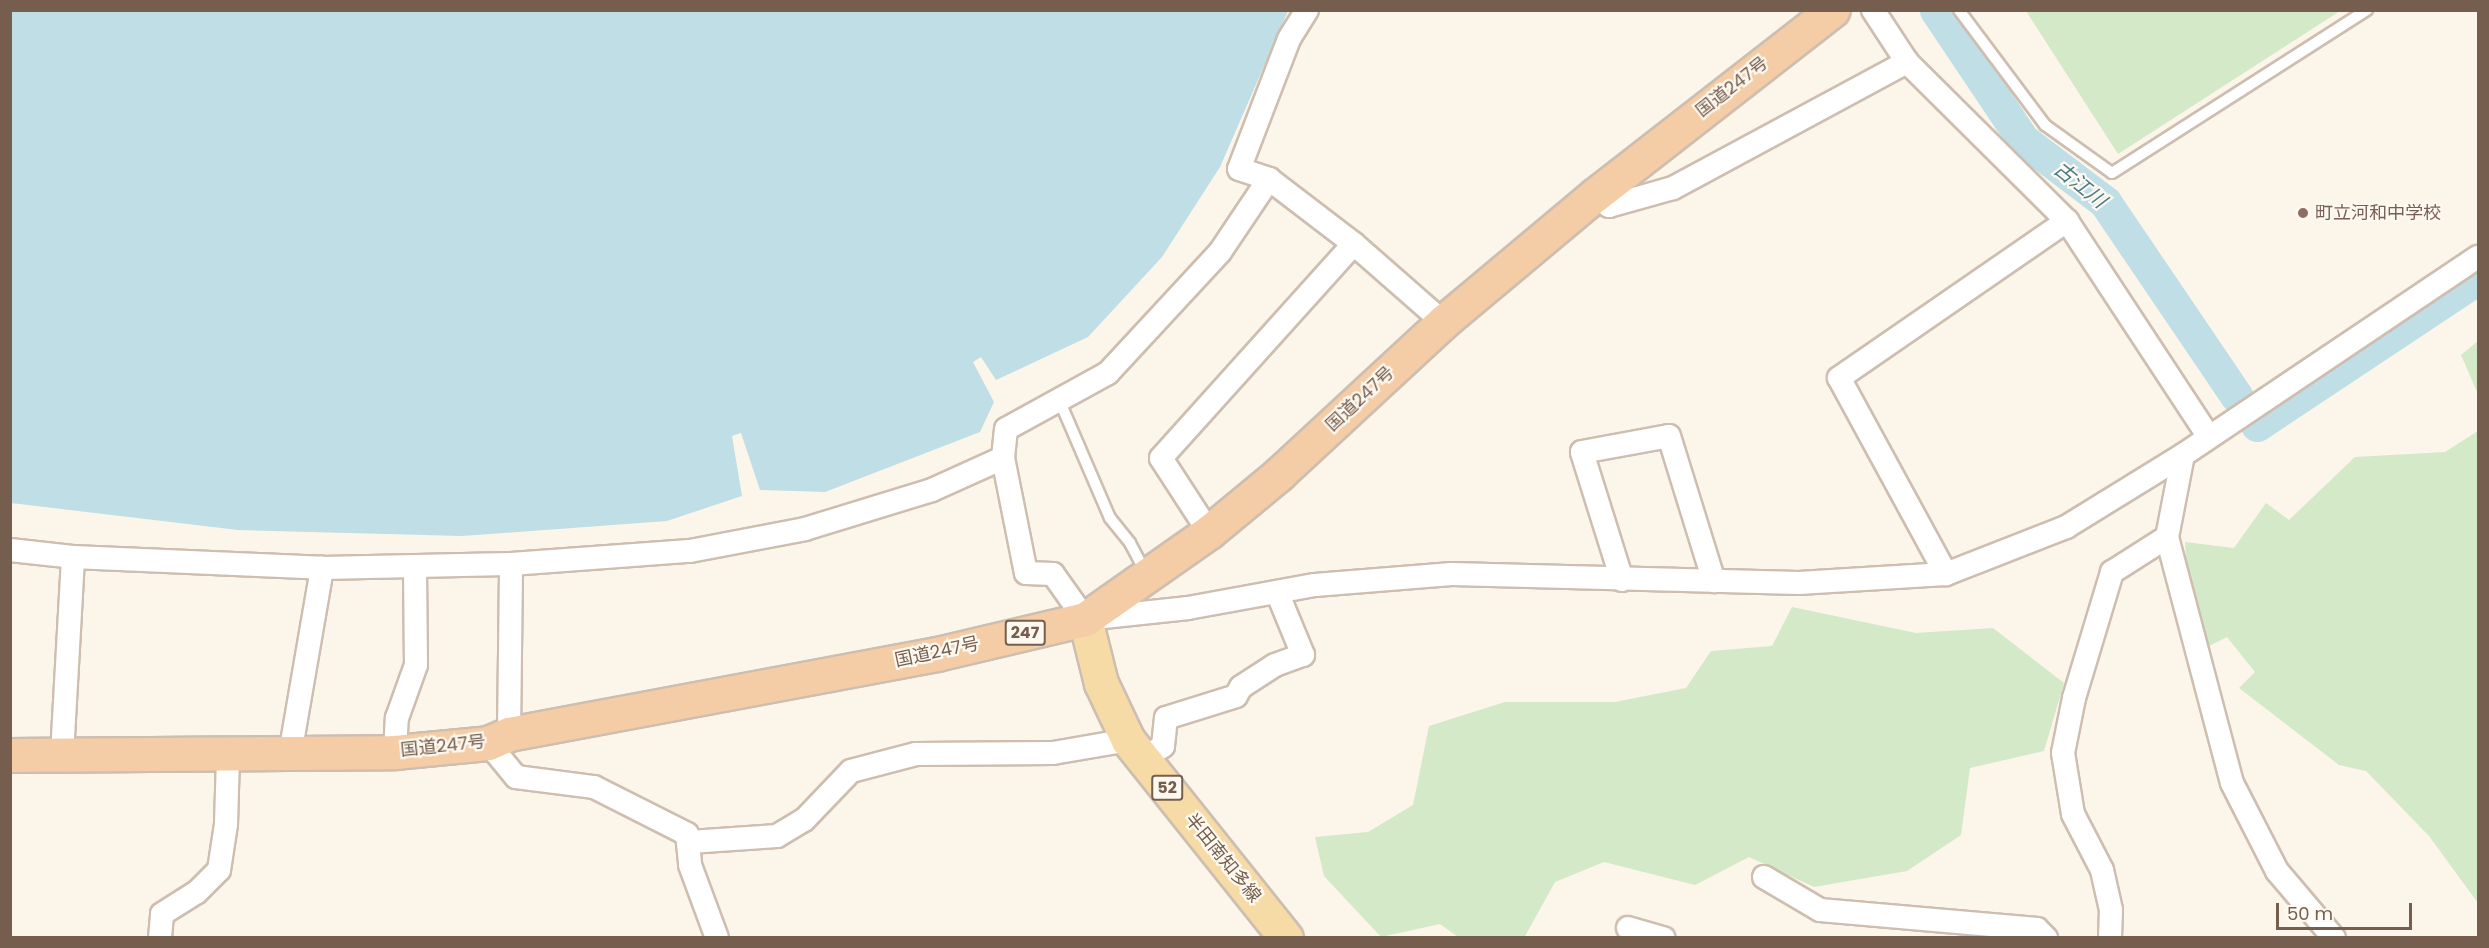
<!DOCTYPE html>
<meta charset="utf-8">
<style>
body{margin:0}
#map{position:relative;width:2489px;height:948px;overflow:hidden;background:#fcf5ea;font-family:Poppins,"Noto Sans JP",sans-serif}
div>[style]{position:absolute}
.green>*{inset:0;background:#d4e9c8}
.water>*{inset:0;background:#bfdee5}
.river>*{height:33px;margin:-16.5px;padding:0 16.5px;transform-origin:16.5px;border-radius:16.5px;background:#bfdee5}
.roads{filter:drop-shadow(2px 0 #cdbeb0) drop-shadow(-2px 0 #cdbeb0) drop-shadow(0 2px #cdbeb0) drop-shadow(0 -2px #cdbeb0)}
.service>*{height:10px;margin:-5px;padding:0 5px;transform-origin:5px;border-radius:5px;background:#fff}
.minor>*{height:22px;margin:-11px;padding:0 11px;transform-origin:11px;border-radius:11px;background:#fff}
.primary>*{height:33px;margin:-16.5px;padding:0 16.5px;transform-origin:16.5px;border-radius:16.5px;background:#f6dba7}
.trunk>*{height:33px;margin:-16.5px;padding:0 16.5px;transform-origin:16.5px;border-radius:16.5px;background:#f4cca6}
.dots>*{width:16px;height:16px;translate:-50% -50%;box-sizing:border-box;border:3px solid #fef9f0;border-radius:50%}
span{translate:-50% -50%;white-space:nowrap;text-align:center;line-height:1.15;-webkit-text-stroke:4.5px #fef9f0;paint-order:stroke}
.shield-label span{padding:2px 4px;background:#fef9f0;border:2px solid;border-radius:4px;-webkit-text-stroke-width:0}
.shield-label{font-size:16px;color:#755e4e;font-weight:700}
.street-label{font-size:18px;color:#755e4e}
.education-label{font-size:18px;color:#785e54}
.left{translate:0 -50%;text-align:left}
.water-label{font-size:20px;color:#497a87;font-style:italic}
.frame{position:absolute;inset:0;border:12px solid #755e4e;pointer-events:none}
.scale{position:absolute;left:2276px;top:903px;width:136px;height:27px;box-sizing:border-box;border:3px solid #755e4e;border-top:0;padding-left:8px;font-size:18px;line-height:21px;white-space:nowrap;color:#755e4e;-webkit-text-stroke:4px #fef9f0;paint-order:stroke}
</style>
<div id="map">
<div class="green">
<div style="clip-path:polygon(2026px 11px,2340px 11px,2118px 154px)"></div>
<div style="clip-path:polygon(2478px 341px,2478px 394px,2461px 355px)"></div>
<div style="clip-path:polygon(2478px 431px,2478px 903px,2429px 836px,2366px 771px,2339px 765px,2239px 688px,2255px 672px,2227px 637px,2207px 647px,2188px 587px,2185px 542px,2234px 548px,2266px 503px,2289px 520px,2355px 457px,2445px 452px)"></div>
<div style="clip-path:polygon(1792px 607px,1916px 633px,1993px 628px,2064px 683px,2044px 751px,1970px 768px,1961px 835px,1907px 871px,1814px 887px,1749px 857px,1695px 885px,1604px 862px,1555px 882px,1524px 938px,1458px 937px,1440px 924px,1381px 937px,1324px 876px,1315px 837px,1368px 832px,1413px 805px,1429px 726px,1505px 702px,1615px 702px,1686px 688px,1711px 651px,1772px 646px)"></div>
</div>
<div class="water">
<div style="clip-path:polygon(10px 11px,11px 10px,1288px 11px,1220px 167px,1162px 257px,1088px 337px,996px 380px,981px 357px,973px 362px,994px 402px,980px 432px,825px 492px,760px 490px,741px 433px,732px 436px,742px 496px,667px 521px,462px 536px,238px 530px,11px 503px)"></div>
</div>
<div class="river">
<div style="left:1936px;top:10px;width:156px;rotate:56.2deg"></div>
<div style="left:2023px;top:140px;width:103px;rotate:37.1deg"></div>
<div style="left:2105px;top:202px;width:235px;rotate:55.9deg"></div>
<div style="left:2257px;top:425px;width:265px;rotate:-33.6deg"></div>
</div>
<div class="roads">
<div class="service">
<div style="left:1959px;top:10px;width:144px;rotate:53.2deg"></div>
<div style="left:2045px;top:125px;width:82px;rotate:35.6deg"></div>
<div style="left:2112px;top:173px;width:303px;rotate:-32.6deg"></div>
<div style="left:1060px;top:402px;width:126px;rotate:66.7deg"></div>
<div style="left:1110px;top:518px;width:32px;rotate:51deg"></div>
<div style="left:1130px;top:543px;width:34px;rotate:62deg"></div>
</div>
<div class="minor">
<div style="left:1307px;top:10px;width:34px;rotate:122deg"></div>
<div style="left:1289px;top:39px;width:139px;rotate:111deg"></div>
<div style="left:1239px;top:169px;width:32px;rotate:18deg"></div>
<div style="left:1269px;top:179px;width:107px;rotate:37.4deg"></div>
<div style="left:1354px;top:244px;width:118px;rotate:41.2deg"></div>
<div style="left:1873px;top:10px;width:62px;rotate:56.8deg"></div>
<div style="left:1907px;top:62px;width:226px;rotate:44.8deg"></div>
<div style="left:2067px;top:221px;width:258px;rotate:56.7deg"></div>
<div style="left:1269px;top:179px;width:88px;rotate:123.9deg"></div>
<div style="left:1220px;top:252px;width:165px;rotate:132.8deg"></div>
<div style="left:1108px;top:373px;width:116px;rotate:151.2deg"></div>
<div style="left:1006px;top:429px;width:29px;rotate:96deg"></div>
<div style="left:1003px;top:458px;width:117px;rotate:78.7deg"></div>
<div style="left:1026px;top:573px;width:27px;rotate:2deg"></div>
<div style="left:1053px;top:574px;width:55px;rotate:54.6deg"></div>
<div style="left:1085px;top:619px;width:104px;rotate:-6.1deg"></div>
<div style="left:1188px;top:608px;width:129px;rotate:-10.3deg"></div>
<div style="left:1315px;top:585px;width:137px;rotate:-4.6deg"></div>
<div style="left:1452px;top:574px;width:347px;rotate:1.5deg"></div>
<div style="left:1799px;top:583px;width:147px;rotate:-3.5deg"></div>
<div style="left:1946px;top:574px;width:129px;rotate:-21.4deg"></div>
<div style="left:2066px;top:527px;width:137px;rotate:-31.6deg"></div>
<div style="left:2183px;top:455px;width:355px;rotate:-33.9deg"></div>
<div style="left:1595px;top:195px;width:18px;rotate:38deg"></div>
<div style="left:1609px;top:206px;width:66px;rotate:-15.7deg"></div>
<div style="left:1673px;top:188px;width:266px;rotate:-28.3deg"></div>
<div style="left:2183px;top:455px;width:84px;rotate:101deg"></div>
<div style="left:2167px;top:537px;width:254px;rotate:75.2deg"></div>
<div style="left:2232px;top:783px;width:99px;rotate:62.9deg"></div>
<div style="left:2277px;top:871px;width:88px;rotate:49.6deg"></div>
<div style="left:1209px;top:532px;width:88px;rotate:-123deg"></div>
<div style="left:1161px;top:458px;width:288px;rotate:-48deg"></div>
<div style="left:10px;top:550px;width:63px;rotate:6.3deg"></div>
<div style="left:73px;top:557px;width:249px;rotate:2.5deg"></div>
<div style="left:322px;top:568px;width:189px;rotate:-1.2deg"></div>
<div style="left:511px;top:564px;width:179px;rotate:-4.2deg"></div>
<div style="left:690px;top:551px;width:117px;rotate:-10.8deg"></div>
<div style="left:805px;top:529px;width:133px;rotate:-17.1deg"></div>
<div style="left:932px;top:490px;width:78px;rotate:-24.3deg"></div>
<div style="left:1946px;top:574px;width:223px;rotate:-118.6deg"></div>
<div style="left:1839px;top:378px;width:277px;rotate:-34.6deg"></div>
<div style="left:1622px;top:580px;width:134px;rotate:-107.4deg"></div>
<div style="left:1582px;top:452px;width:88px;rotate:-10.4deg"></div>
<div style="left:1669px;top:436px;width:152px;rotate:72.8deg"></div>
<div style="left:509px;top:734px;width:170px;rotate:-89.3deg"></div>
<div style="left:488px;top:743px;width:44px;rotate:50.5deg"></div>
<div style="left:516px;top:777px;width:79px;rotate:7.3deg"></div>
<div style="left:594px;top:787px;width:104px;rotate:26.8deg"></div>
<div style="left:687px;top:834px;width:31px;rotate:84deg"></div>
<div style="left:690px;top:865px;width:78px;rotate:69.7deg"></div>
<div style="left:395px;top:752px;width:34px;rotate:-87deg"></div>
<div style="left:397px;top:718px;width:56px;rotate:-70.3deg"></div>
<div style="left:416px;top:665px;width:98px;rotate:-90.6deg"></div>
<div style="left:290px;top:754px;width:189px;rotate:-80.2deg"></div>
<div style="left:62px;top:755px;width:198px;rotate:-86.8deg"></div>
<div style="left:1143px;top:759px;width:24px;rotate:-33deg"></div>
<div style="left:1163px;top:746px;width:28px;rotate:-84deg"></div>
<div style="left:1166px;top:718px;width:73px;rotate:-17.4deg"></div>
<div style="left:1236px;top:696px;width:10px;rotate:-61deg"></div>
<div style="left:1241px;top:687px;width:40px;rotate:-32.9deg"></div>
<div style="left:1275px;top:665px;width:30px;rotate:-20deg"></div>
<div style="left:1303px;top:655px;width:68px;rotate:-112.4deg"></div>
<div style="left:690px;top:842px;width:87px;rotate:-3.9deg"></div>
<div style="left:777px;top:836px;width:31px;rotate:-31deg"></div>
<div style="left:804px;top:820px;width:68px;rotate:-46.2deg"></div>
<div style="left:851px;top:771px;width:67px;rotate:-14.7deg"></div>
<div style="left:916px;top:754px;width:137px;rotate:-0.4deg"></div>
<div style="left:1053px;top:753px;width:76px;rotate:-9.8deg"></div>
<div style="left:1764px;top:877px;width:65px;rotate:30.5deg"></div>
<div style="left:1820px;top:910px;width:218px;rotate:5deg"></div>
<div style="left:2037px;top:929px;width:13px;rotate:45deg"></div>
<div style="left:1628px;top:928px;width:37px;rotate:16deg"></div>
<div style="left:160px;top:938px;width:24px;rotate:-85deg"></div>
<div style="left:162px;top:914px;width:41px;rotate:-32.2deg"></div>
<div style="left:197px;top:892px;width:31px;rotate:-45deg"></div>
<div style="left:219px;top:870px;width:47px;rotate:-81.3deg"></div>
<div style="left:226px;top:824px;width:69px;rotate:-88.3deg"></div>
<div style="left:2110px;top:938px;width:28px;rotate:-88deg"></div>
<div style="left:2111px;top:910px;width:41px;rotate:-102.7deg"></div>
<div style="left:2102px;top:870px;width:63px;rotate:-117.4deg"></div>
<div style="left:2073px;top:814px;width:62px;rotate:-99.3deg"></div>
<div style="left:2063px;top:753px;width:56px;rotate:-78.7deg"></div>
<div style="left:2074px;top:698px;width:132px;rotate:-73.2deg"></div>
<div style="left:2112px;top:572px;width:65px;rotate:-32.5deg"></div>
</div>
<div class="primary">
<div style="left:1085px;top:619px;width:66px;rotate:76deg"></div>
<div style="left:1101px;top:683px;width:63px;rotate:64.7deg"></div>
<div style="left:1128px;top:740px;width:253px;rotate:51.4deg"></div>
</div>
<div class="trunk">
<div style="left:10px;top:755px;width:385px;rotate:-0.4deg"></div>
<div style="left:395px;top:752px;width:93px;rotate:-5.5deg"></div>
<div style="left:488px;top:743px;width:23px;rotate:-23deg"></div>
<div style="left:509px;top:734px;width:435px;rotate:-10.6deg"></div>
<div style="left:937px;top:654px;width:152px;rotate:-13.3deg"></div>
<div style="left:1085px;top:619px;width:151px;rotate:-35.1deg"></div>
<div style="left:1209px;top:532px;width:91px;rotate:-39.6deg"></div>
<div style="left:1279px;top:474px;width:224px;rotate:-42.8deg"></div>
<div style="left:1443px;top:322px;width:198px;rotate:-39.9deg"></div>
<div style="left:1595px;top:195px;width:301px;rotate:-37.9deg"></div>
</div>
</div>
<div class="dots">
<div style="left:2303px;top:213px;background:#8d6e63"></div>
</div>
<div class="shield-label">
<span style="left:1025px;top:633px">247</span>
<span style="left:1167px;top:788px">52</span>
</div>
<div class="street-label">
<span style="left:1732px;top:87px;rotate:-38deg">国道247号</span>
<span style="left:1360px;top:399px;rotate:-43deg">国道247号</span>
<span style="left:937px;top:652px;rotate:-12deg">国道247号</span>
<span style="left:443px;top:746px;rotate:-6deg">国道247号</span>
<span style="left:1223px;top:858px;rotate:51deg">半田南知多線</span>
</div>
<div class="education-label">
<span class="left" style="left:2315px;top:213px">町立河和中学校</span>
</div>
<div class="water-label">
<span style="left:2080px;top:185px;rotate:39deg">古江川</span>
</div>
<div class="frame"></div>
<div class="scale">50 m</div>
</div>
